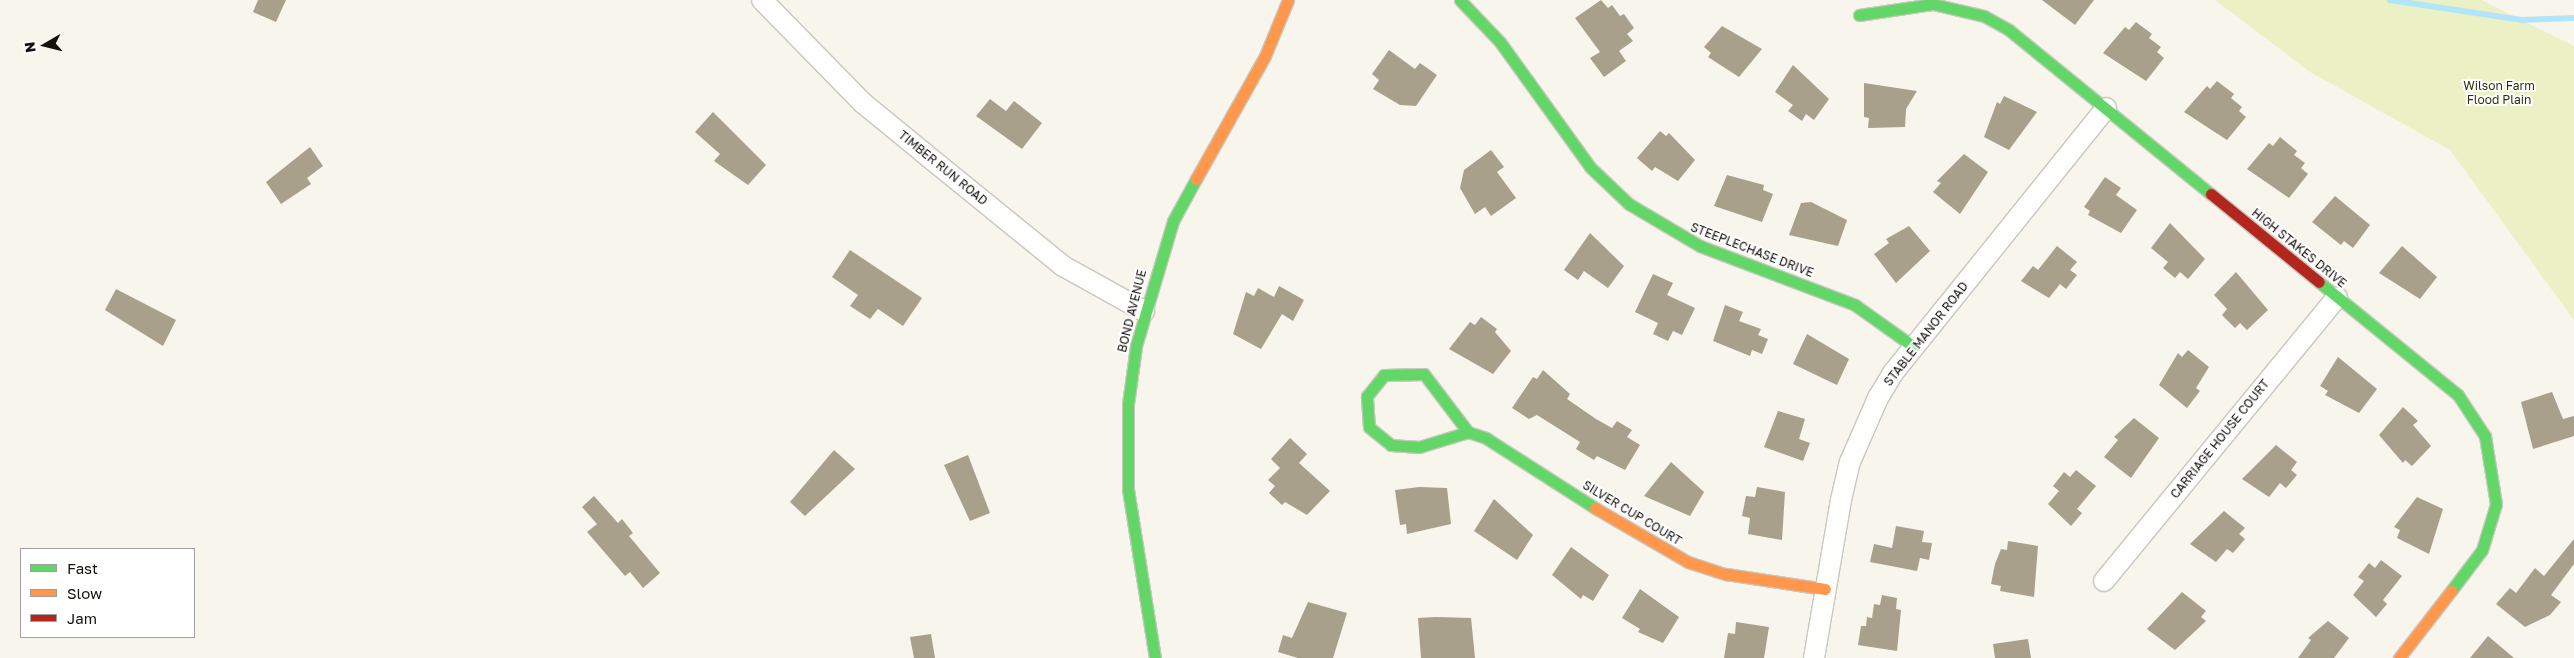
<!DOCTYPE html>
<style>
body{margin:0}
#map{position:relative;width:2574px;height:658px;overflow:hidden;background:#f7f5ec;font-family:"Golos Text",sans-serif}
div>[style]{position:absolute}
.green>*{inset:0;background:#ebf1c5}
.stream>*{height:5.5px;margin:-2.75px;padding:0 2.75px;transform-origin:2.75px;border-radius:2.75px;background:#b2e5f9}
.building>*{inset:0;background:#a9a08c}
.roads{filter:drop-shadow(1px 0 #c8c7c0) drop-shadow(-1px 0 #c8c7c0) drop-shadow(0 1px #c8c7c0) drop-shadow(0 -1px #c8c7c0)}
.street>*{height:20px;margin:-10px;padding:0 10px;transform-origin:10px;border-radius:10px;background:#fefefc}
.fast>*{height:11px;margin:-5.5px;padding:0 5.5px;transform-origin:5.5px;border-radius:5.5px;background:#63d668}
.slow>*{height:11px;margin:-5.5px;padding:0 5.5px;transform-origin:5.5px;border-radius:5.5px;background:#ff974d}
.jam>*{height:11px;margin:-5.5px;padding:0 5.5px;transform-origin:5.5px;border-radius:5.5px;background:#b3261e}
span{translate:-50% -50%;white-space:nowrap;text-align:center;line-height:1.15;-webkit-text-stroke:4px #fff;paint-order:stroke}
.park-label{font-size:12px;color:#2d310e}
.street-label{font-size:12px;color:#13120c}
.legend{position:absolute;left:20px;top:548px;width:175px;height:90px;box-sizing:border-box;background:#fff;border:1px solid #a1a09e;margin:0;padding:6px 9px;list-style:none;font-size:15px;color:#13120c}
.legend li{display:flex;align-items:center;gap:10px;height:25px}
.legend b{width:25px;border:1px solid #a1a09e}
.north{position:absolute;left:20px;top:20px;width:50px;height:50px;-webkit-text-stroke:4px #fff;paint-order:stroke;rotate:262deg;font-size:14px;font-weight:700;line-height:20px;text-align:center;color:#13120c}
.north::after{content:'';display:block;margin:auto;width:18px;height:22px;background:#13120c;clip-path:polygon(50% 0,100% 100%,50% 72%,0 100%)}
</style>
<div id="map">
<div class="green">
<div style="clip-path:polygon(2215px 0,2481px 0,2574px 46px,2574px 320px,2450px 150px,2310px 72px)"></div>
</div>
<div class="stream">
<div style="left:2390px;top:0;width:134px;rotate:8.6deg"></div>
<div style="left:2522px;top:20px;width:52px;rotate:-2.2deg"></div>
</div>
<div class="building">
<div style="clip-path:polygon(258px 0,286px 0,276px 22px,253px 12px)"></div>
<div style="clip-path:polygon(1601px 0,1608px 8px,1612px 5px,1620px 16px,1624px 14px,1634px 28px,1627px 34px,1633px 41px,1619px 51px,1626px 61px,1604px 77px,1590px 58px,1600px 52px,1575px 18px)"></div>
<div style="clip-path:polygon(2042px 0,2094px 0,2075px 25px)"></div>
<div style="clip-path:polygon(2136px 22px,2152px 34px,2149px 38px,2161px 47px,2157px 52px,2164px 58px,2146px 81px,2103px 53px,2125px 27px,2129px 30px)"></div>
<div style="clip-path:polygon(1722px 26px,1762px 49px,1739px 77px,1708px 57px,1711px 53px,1704px 47px)"></div>
<div style="clip-path:polygon(1389px 50px,1415px 69px,1420px 63px,1437px 75px,1416px 106px,1400px 105px,1373px 89px,1379px 80px,1372px 74px)"></div>
<div style="clip-path:polygon(1793px 65px,1829px 99px,1814px 120px,1806px 114px,1802px 121px,1788px 111px,1793px 105px,1775px 92px)"></div>
<div style="clip-path:polygon(2217px 81px,2234px 94px,2231px 98px,2242px 107px,2239px 111px,2246px 117px,2227px 140px,2184px 112px,2207px 86px,2210px 89px)"></div>
<div style="clip-path:polygon(1864px 83px,1917px 91px,1906px 109px,1905px 127px,1868px 128px,1869px 118px,1864px 117px)"></div>
<div style="clip-path:polygon(2004px 96px,2037px 112px,2009px 150px,1984px 137px,1997px 102px,2000px 104px)"></div>
<div style="clip-path:polygon(990px 99px,1006px 111px,1014px 101px,1042px 123px,1022px 149px,976px 116px)"></div>
<div style="clip-path:polygon(713px 112px,766px 165px,748px 185px,714px 161px,720px 154px,695px 132px)"></div>
<div style="clip-path:polygon(1660px 131px,1666px 136px,1669px 133px,1695px 160px,1678px 181px,1655px 167px,1652px 171px,1637px 158px)"></div>
<div style="clip-path:polygon(2280px 137px,2297px 151px,2294px 155px,2305px 163px,2301px 168px,2308px 174px,2289px 198px,2247px 169px,2269px 143px,2273px 146px)"></div>
<div style="clip-path:polygon(310px 147px,323px 166px,307px 178px,311px 184px,281px 204px,266px 182px)"></div>
<div style="clip-path:polygon(1491px 150px,1504px 167px,1497px 172px,1516px 198px,1491px 216px,1485px 207px,1475px 214px,1460px 188px,1464px 170px)"></div>
<div style="clip-path:polygon(1964px 154px,1988px 172px,1960px 214px,1933px 192px,1941px 183px,1937px 181px)"></div>
<div style="clip-path:polygon(1727px 175px,1764px 185px,1763px 190px,1773px 194px,1762px 222px,1714px 206px)"></div>
<div style="clip-path:polygon(2105px 177px,2121px 188px,2116px 195px,2137px 210px,2121px 233px,2088px 215px,2090px 211px,2084px 207px)"></div>
<div style="clip-path:polygon(2335px 196px,2370px 225px,2353px 248px,2344px 241px,2341px 245px,2312px 222px)"></div>
<div style="clip-path:polygon(1811px 202px,1847px 220px,1838px 246px,1789px 235px,1801px 203px)"></div>
<div style="clip-path:polygon(2170px 223px,2205px 259px,2188px 279px,2180px 272px,2175px 278px,2163px 268px,2168px 262px,2151px 248px)"></div>
<div style="clip-path:polygon(1909px 226px,1930px 251px,1896px 283px,1874px 254px,1889px 243px,1886px 239px)"></div>
<div style="clip-path:polygon(1590px 233px,1624px 266px,1608px 288px,1584px 271px,1578px 280px,1564px 270px)"></div>
<div style="clip-path:polygon(2057px 246px,2077px 262px,2070px 270px,2077px 275px,2066px 289px,2060px 284px,2049px 298px,2021px 281px,2033px 266px,2038px 270px)"></div>
<div style="clip-path:polygon(2402px 246px,2437px 277px,2420px 299px,2379px 273px)"></div>
<div style="clip-path:polygon(850px 250px,922px 298px,903px 326px,878px 309px,870px 319px,850px 306px,858px 295px,832px 277px)"></div>
<div style="clip-path:polygon(2236px 272px,2268px 310px,2247px 330px,2240px 323px,2235px 328px,2222px 315px,2227px 309px,2214px 295px)"></div>
<div style="clip-path:polygon(1653px 274px,1673px 283px,1667px 295px,1695px 308px,1682px 335px,1673px 331px,1668px 341px,1653px 334px,1658px 323px,1635px 312px)"></div>
<div style="clip-path:polygon(1279px 286px,1304px 300px,1293px 321px,1282px 314px,1261px 349px,1233px 334px,1246px 292px,1254px 296px,1258px 288px,1274px 297px)"></div>
<div style="clip-path:polygon(116px 289px,176px 320px,163px 346px,105px 310px)"></div>
<div style="clip-path:polygon(1725px 305px,1743px 312px,1739px 321px,1761px 329px,1758px 335px,1768px 339px,1762px 354px,1752px 350px,1750px 356px,1713px 341px)"></div>
<div style="clip-path:polygon(1481px 317px,1497px 329px,1495px 332px,1511px 351px,1493px 374px,1449px 349px,1470px 322px,1475px 325px)"></div>
<div style="clip-path:polygon(1807px 334px,1849px 359px,1837px 385px,1793px 364px)"></div>
<div style="clip-path:polygon(2188px 350px,2209px 367px,2196px 388px,2200px 391px,2187px 408px,2159px 385px,2178px 353px,2182px 357px)"></div>
<div style="clip-path:polygon(2338px 357px,2377px 389px,2359px 413px,2325px 395px,2328px 391px,2320px 386px)"></div>
<div style="clip-path:polygon(1543px 370px,1570px 394px,1567px 399px,1596px 419px,1612px 428px,1617px 421px,1632px 430px,1627px 437px,1640px 445px,1625px 470px,1597px 456px,1594px 460px,1576px 449px,1580px 442px,1537px 415px,1529px 419px,1512px 408px,1533px 377px,1537px 379px)"></div>
<div style="clip-path:polygon(2552px 392px,2563px 419px,2574px 416px,2574px 436px,2533px 449px,2521px 402px)"></div>
<div style="clip-path:polygon(2403px 407px,2418px 421px,2413px 425px,2431px 446px,2412px 466px,2405px 460px,2403px 463px,2379px 435px)"></div>
<div style="clip-path:polygon(1778px 411px,1805px 419px,1799px 439px,1810px 443px,1803px 461px,1764px 447px)"></div>
<div style="clip-path:polygon(2134px 418px,2159px 438px,2131px 478px,2104px 457px,2118px 440px,2114px 437px)"></div>
<div style="clip-path:polygon(1290px 438px,1307px 454px,1299px 463px,1330px 491px,1307px 515px,1285px 502px,1282px 505px,1269px 493px,1275px 486px,1268px 480px,1280px 468px,1271px 459px)"></div>
<div style="clip-path:polygon(2276px 445px,2297px 462px,2291px 470px,2297px 475px,2286px 488px,2280px 483px,2269px 497px,2242px 479px)"></div>
<div style="clip-path:polygon(834px 450px,855px 469px,805px 516px,790px 502px)"></div>
<div style="clip-path:polygon(968px 455px,990px 513px,970px 521px,944px 465px)"></div>
<div style="clip-path:polygon(1671px 462px,1704px 492px,1690px 516px,1644px 496px)"></div>
<div style="clip-path:polygon(2076px 470px,2096px 486px,2077px 509px,2082px 513px,2071px 526px,2048px 504px,2059px 491px,2053px 486px,2064px 472px,2070px 477px)"></div>
<div style="clip-path:polygon(1419px 487px,1447px 488px,1451px 524px,1407px 534px,1406px 524px,1400px 525px,1395px 490px)"></div>
<div style="clip-path:polygon(1757px 487px,1785px 492px,1782px 540px,1748px 534px,1750px 518px,1742px 516px,1746px 496px,1755px 497px)"></div>
<div style="clip-path:polygon(594px 496px,618px 523px,622px 519px,633px 533px,629px 536px,660px 573px,643px 588px,630px 572px,625px 576px,587px 532px,597px 524px,582px 507px)"></div>
<div style="clip-path:polygon(2417px 497px,2443px 509px,2429px 554px,2397px 538px,2400px 530px,2394px 527px)"></div>
<div style="clip-path:polygon(1494px 499px,1533px 535px,1517px 560px,1474px 531px)"></div>
<div style="clip-path:polygon(2224px 511px,2245px 528px,2239px 534px,2245px 539px,2233px 553px,2227px 549px,2216px 562px,2190px 544px)"></div>
<div style="clip-path:polygon(1896px 526px,1924px 531px,1922px 542px,1932px 543px,1929px 560px,1920px 558px,1917px 571px,1870px 562px,1874px 544px,1892px 548px)"></div>
<div style="clip-path:polygon(2574px 539px,2574px 564px,2551px 595px,2561px 602px,2550px 615px,2525px 627px,2496px 604px,2510px 588px,2516px 593px,2535px 568px,2544px 576px)"></div>
<div style="clip-path:polygon(2008px 541px,2038px 546px,2034px 597px,2000px 591px,2001px 586px,1991px 584px,1995px 564px,2001px 549px,2007px 550px)"></div>
<div style="clip-path:polygon(1571px 547px,1609px 575px,1593px 601px,1583px 595px,1581px 599px,1552px 575px)"></div>
<div style="clip-path:polygon(2381px 560px,2402px 576px,2383px 600px,2387px 604px,2376px 617px,2353px 595px,2364px 581px,2358px 577px,2369px 563px,2375px 568px)"></div>
<div style="clip-path:polygon(1640px 589px,1679px 617px,1663px 643px,1638px 632px,1640px 629px,1622px 618px)"></div>
<div style="clip-path:polygon(2182px 592px,2206px 611px,2201px 617px,2206px 621px,2175px 650px,2147px 629px)"></div>
<div style="clip-path:polygon(1882px 595px,1897px 598px,1896px 609px,1901px 610px,1897px 651px,1858px 645px,1861px 626px,1866px 626px,1867px 617px,1872px 618px,1874px 604px,1880px 605px)"></div>
<div style="clip-path:polygon(1308px 602px,1347px 613px,1333px 658px,1298px 658px,1278px 652px,1283px 635px,1292px 638px)"></div>
<div style="clip-path:polygon(1436px 617px,1471px 618px,1475px 658px,1421px 658px,1418px 618px)"></div>
<div style="clip-path:polygon(2328px 621px,2349px 638px,2334px 658px,2298px 658px,2311px 640px,2308px 638px)"></div>
<div style="clip-path:polygon(1736px 622px,1769px 627px,1764px 658px,1724px 658px,1728px 633px,1735px 634px)"></div>
<div style="clip-path:polygon(931px 634px,935px 658px,914px 658px,910px 637px)"></div>
<div style="clip-path:polygon(2488px 636px,2514px 658px,2470px 658px)"></div>
<div style="clip-path:polygon(2028px 639px,2031px 658px,1995px 658px,1993px 644px)"></div>
</div>
<div class="roads">
<div class="street">
<div style="left:762px;top:0;width:144px;rotate:45.6deg"></div>
<div style="left:863px;top:103px;width:79px;rotate:39.3deg"></div>
<div style="left:924px;top:153px;width:179px;rotate:39.1deg"></div>
<div style="left:1063px;top:266px;width:93px;rotate:29.1deg"></div>
<div style="left:2104px;top:581px;width:367px;rotate:-50.6deg"></div>
<div style="left:1814px;top:658px;width:160px;rotate:-80.3deg"></div>
<div style="left:1841px;top:500px;width:39px;rotate:-77deg"></div>
<div style="left:1850px;top:462px;width:70px;rotate:-66.4deg"></div>
<div style="left:1878px;top:398px;width:29px;rotate:-59deg"></div>
<div style="left:1893px;top:373px;width:340px;rotate:-51.2deg"></div>
</div>
<div class="fast">
<div style="left:1460px;top:0;width:58px;rotate:46.4deg"></div>
<div style="left:1500px;top:42px;width:154px;rotate:54.2deg"></div>
<div style="left:1590px;top:167px;width:54px;rotate:43.5deg"></div>
<div style="left:1629px;top:204px;width:82px;rotate:30.6deg"></div>
<div style="left:1700px;top:246px;width:166px;rotate:20.8deg"></div>
<div style="left:1855px;top:305px;width:72px;rotate:35.4deg"></div>
<div style="left:1859px;top:15px;width:75px;rotate:-8.5deg"></div>
<div style="left:1933px;top:4px;width:52px;rotate:13.2deg"></div>
<div style="left:1984px;top:16px;width:29px;rotate:29deg"></div>
<div style="left:2009px;top:30px;width:260px;rotate:39.1deg"></div>
<div style="left:2319px;top:282px;width:179px;rotate:39.1deg"></div>
<div style="left:2458px;top:395px;width:49px;rotate:56.6deg"></div>
<div style="left:2485px;top:436px;width:69px;rotate:80.8deg"></div>
<div style="left:2496px;top:504px;width:48px;rotate:106.9deg"></div>
<div style="left:2482px;top:550px;width:51px;rotate:127.1deg"></div>
<div style="left:1468px;top:432px;width:51px;rotate:163deg"></div>
<div style="left:1419px;top:447px;width:28px;rotate:-176deg"></div>
<div style="left:1391px;top:445px;width:28px;rotate:-141deg"></div>
<div style="left:1369px;top:427px;width:31px;rotate:-94deg"></div>
<div style="left:1367px;top:396px;width:27px;rotate:-51deg"></div>
<div style="left:1384px;top:375px;width:40px;rotate:-1.4deg"></div>
<div style="left:1424px;top:374px;width:73px;rotate:52.8deg"></div>
<div style="left:1468px;top:432px;width:19px;rotate:18deg"></div>
<div style="left:1486px;top:438px;width:130px;rotate:32.7deg"></div>
<div style="left:1155px;top:658px;width:171px;rotate:-99.1deg"></div>
<div style="left:1128px;top:489px;width:85px;rotate:-90deg"></div>
<div style="left:1128px;top:404px;width:59px;rotate:-82.1deg"></div>
<div style="left:1136px;top:346px;width:130px;rotate:-73.5deg"></div>
<div style="left:1173px;top:221px;width:48px;rotate:-61.3deg"></div>
</div>
<div class="slow">
<div style="left:1196px;top:179px;width:141px;rotate:-60.7deg"></div>
<div style="left:1265px;top:56px;width:61px;rotate:-67.7deg"></div>
<div style="left:1595px;top:508px;width:108px;rotate:30.1deg"></div>
<div style="left:1688px;top:562px;width:40px;rotate:18deg"></div>
<div style="left:1726px;top:574px;width:100px;rotate:8.6deg"></div>
<div style="left:2399px;top:658px;width:85px;rotate:-52.2deg"></div>
</div>
<div class="jam">
<div style="left:2211px;top:194px;width:139px;rotate:39.2deg"></div>
</div>
</div>
<div class="park-label">
<span style="left:2499px;top:93px">Wilson Farm<br>Flood Plain</span>
</div>
<div class="street-label">
<span style="left:943px;top:168px;rotate:39deg">TIMBER RUN ROAD</span>
<span style="left:2299px;top:248px;rotate:39deg">HIGH STAKES DRIVE</span>
<span style="left:1752px;top:250px;rotate:21deg">STEEPLECHASE DRIVE</span>
<span style="left:1132px;top:311px;rotate:-76deg">BOND AVENUE</span>
<span style="left:1926px;top:334px;rotate:-52deg">STABLE MANOR ROAD</span>
<span style="left:2220px;top:439px;rotate:-51deg">CARRIAGE HOUSE COURT</span>
<span style="left:1632px;top:513px;rotate:31deg">SILVER CUP COURT</span>
</div>
<ul class="legend">
<li><b style="height:6px;background:#63d668"></b>Fast</li>
<li><b style="height:6px;background:#ff974d"></b>Slow</li>
<li><b style="height:6px;background:#b3261e"></b>Jam</li>
</ul>
<div class="north">N</div>
</div>
